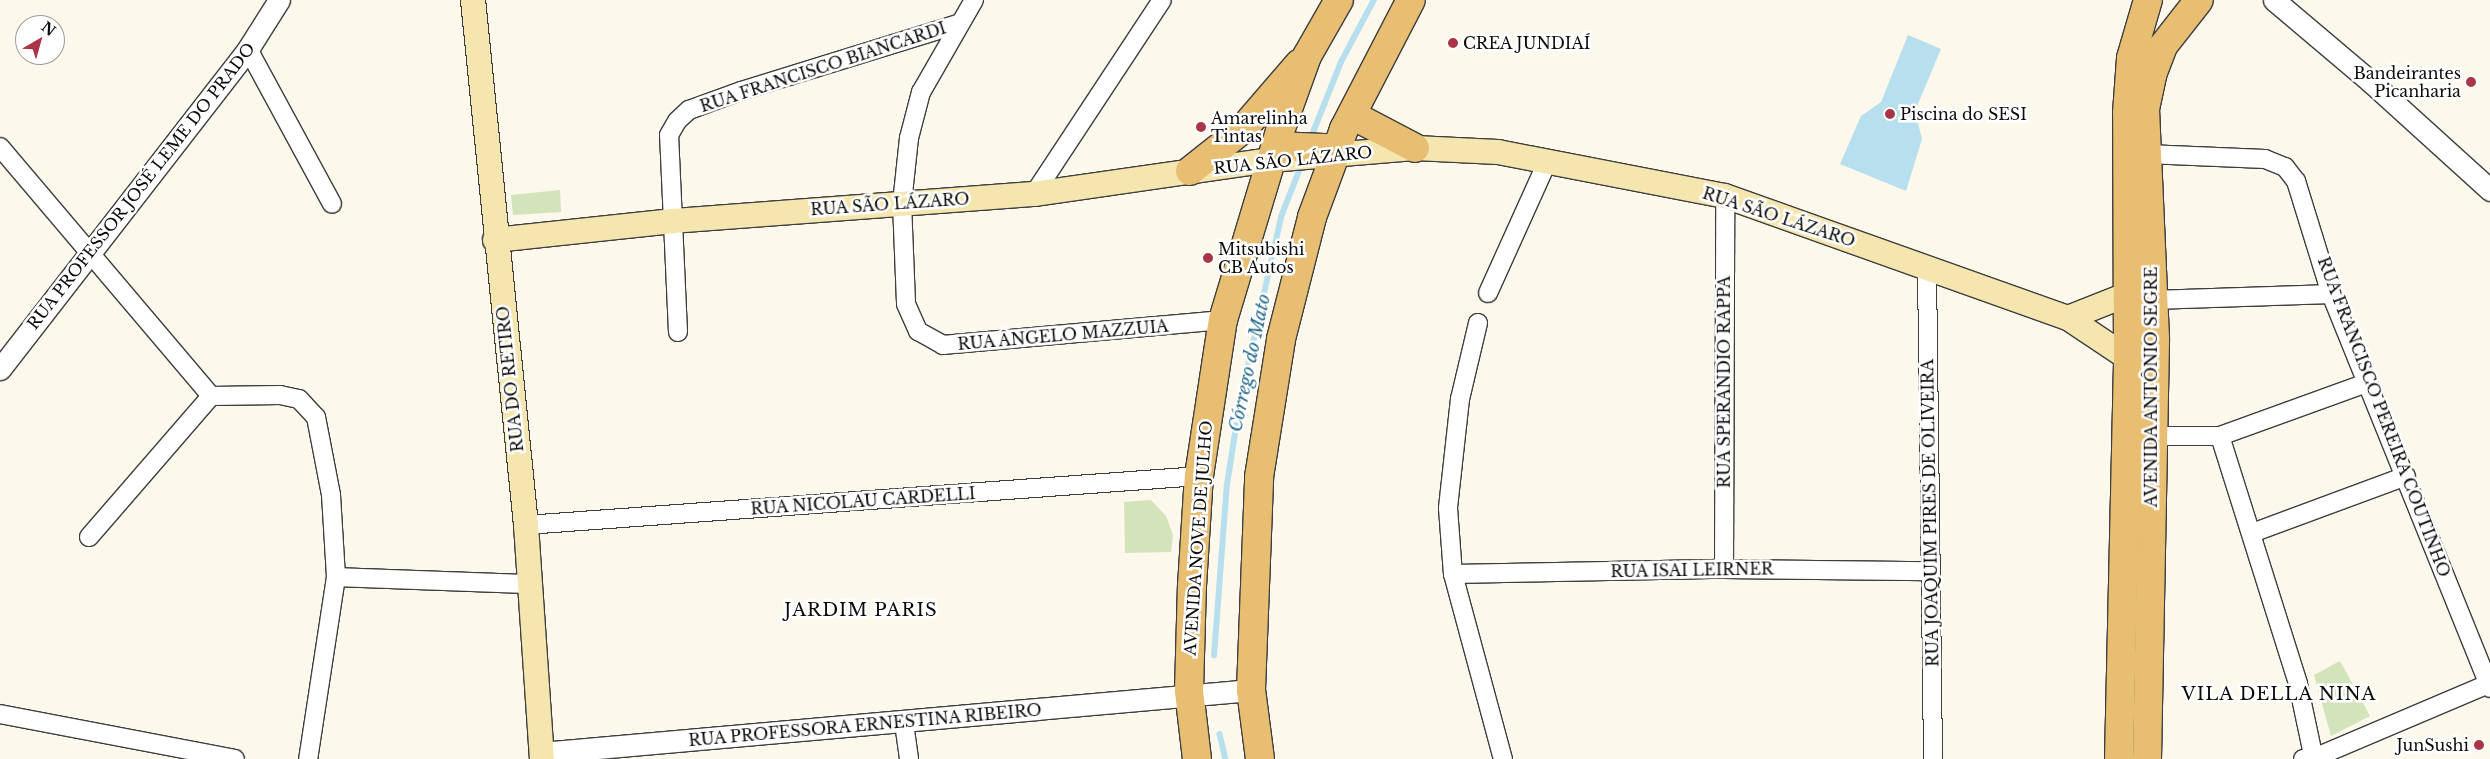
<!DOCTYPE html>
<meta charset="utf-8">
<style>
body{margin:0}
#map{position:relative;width:2490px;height:759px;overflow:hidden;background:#fdf8ec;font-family:"Libre Baskerville",serif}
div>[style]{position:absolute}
.green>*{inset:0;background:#d3e3ba}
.water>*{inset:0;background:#b7dfee}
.stream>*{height:5.5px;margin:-2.75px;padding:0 2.75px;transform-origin:2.75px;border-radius:2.75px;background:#b7dfee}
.roads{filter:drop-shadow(1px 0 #3e3e3e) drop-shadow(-1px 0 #3e3e3e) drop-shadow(0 1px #3e3e3e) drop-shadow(0 -1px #3e3e3e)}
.minor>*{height:18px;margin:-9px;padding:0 9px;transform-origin:9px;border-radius:9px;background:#fff}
.tertiary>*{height:21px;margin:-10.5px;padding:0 10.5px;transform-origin:10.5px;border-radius:10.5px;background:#fff}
.secondary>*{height:24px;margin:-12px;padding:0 12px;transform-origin:12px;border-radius:12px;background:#f5e6af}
.primary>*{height:28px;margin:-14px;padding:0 14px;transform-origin:14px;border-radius:14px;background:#e7be72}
.dots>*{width:14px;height:14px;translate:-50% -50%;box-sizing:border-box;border:2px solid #fff;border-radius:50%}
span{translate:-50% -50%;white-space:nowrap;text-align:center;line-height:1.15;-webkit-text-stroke:5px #fff;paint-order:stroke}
.poi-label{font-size:16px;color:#0b0b0b}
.left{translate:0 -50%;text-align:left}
.right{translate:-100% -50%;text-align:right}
.street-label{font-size:16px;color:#0b0b0b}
.water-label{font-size:18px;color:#256a8d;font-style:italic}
.neighbourhood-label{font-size:18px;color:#0b0b0b;letter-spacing:1px}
.north{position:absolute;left:15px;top:15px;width:50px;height:50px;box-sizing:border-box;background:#fff;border:1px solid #9d9d9d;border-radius:50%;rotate:38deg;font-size:14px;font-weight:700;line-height:20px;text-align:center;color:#0b0b0b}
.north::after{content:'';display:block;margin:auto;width:18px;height:22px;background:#aa3547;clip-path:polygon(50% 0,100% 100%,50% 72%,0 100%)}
</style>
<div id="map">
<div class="green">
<div style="clip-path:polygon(560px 190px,561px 212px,513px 215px,511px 195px)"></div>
<div style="clip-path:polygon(1151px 500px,1166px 516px,1173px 535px,1171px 552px,1125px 553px,1124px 502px)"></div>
<div style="clip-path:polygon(2340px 661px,2370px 716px,2331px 736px,2314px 675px)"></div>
</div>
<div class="water">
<div style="clip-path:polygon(1908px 35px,1941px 49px,1915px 111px,1922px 139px,1906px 191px,1840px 164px,1861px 116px,1881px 102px)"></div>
</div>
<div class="stream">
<div style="left:1310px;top:140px;width:84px;rotate:-68.3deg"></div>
<div style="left:1341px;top:62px;width:70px;rotate:-62deg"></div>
<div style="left:1214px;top:656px;width:171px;rotate:-85.7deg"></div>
<div style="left:1227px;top:485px;width:85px;rotate:-81.2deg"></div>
<div style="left:1240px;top:401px;width:189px;rotate:-77.4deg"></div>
<div style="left:1281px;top:217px;width:58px;rotate:-68.7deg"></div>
<div style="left:1220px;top:734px;width:26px;rotate:77deg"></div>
</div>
<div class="roads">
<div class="minor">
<div style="left:974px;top:0;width:106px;rotate:119.9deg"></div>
<div style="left:921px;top:92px;width:48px;rotate:104.6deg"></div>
<div style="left:909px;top:138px;width:65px;rotate:96.1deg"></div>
<div style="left:902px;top:203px;width:101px;rotate:87.7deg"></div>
<div style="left:906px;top:304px;width:30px;rotate:66deg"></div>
<div style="left:918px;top:331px;width:29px;rotate:29deg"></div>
<div style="left:943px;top:345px;width:281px;rotate:-5.1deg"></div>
<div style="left:248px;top:49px;width:176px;rotate:61.5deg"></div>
<div style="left:0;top:147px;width:326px;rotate:49.7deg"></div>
<div style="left:211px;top:396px;width:69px;rotate:-0.8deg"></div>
<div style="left:280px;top:395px;width:19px;rotate:12deg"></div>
<div style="left:299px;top:399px;width:25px;rotate:47deg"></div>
<div style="left:316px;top:417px;width:79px;rotate:79.1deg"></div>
<div style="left:331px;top:495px;width:82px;rotate:86.5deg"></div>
<div style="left:336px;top:577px;width:184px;rotate:98.7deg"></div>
<div style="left:2146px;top:154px;width:119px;rotate:2.4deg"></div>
<div style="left:2265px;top:159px;width:22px;rotate:22deg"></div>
<div style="left:2285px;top:167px;width:18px;rotate:52deg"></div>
<div style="left:2296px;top:181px;width:118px;rotate:72.8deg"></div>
<div style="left:2331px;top:294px;width:425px;rotate:68deg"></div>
<div style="left:1034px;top:194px;width:232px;rotate:-56.6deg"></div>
<div style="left:1927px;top:267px;width:492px;rotate:89.3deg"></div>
<div style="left:1488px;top:293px;width:146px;rotate:-65.7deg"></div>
<div style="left:2154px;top:300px;width:177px;rotate:-1.9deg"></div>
<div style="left:1478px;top:323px;width:78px;rotate:103.3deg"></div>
<div style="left:1460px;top:399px;width:110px;rotate:96.3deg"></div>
<div style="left:1448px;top:508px;width:66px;rotate:85.7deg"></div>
<div style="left:1453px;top:574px;width:192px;rotate:74.9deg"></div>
<div style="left:678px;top:332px;width:197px;rotate:-92.6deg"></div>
<div style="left:669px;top:135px;width:16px;rotate:-60deg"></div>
<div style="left:677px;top:121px;width:16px;rotate:-43deg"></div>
<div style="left:689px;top:110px;width:55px;rotate:-20.1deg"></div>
<div style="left:741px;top:91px;width:229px;rotate:-17.2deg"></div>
<div style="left:2151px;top:436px;width:69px"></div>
<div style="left:2220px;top:436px;width:158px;rotate:-19.9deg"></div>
<div style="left:2220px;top:436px;width:260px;rotate:72.5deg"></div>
<div style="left:2298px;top:684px;width:77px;rotate:78deg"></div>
<div style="left:526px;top:525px;width:675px;rotate:-4.16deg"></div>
<div style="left:2252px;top:533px;width:164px;rotate:-20.3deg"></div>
<div style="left:89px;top:537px;width:186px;rotate:-49.1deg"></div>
<div style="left:1724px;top:569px;width:373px;rotate:-89.8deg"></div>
<div style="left:1453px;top:574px;width:271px;rotate:-1.1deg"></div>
<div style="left:1724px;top:569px;width:207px;rotate:0.6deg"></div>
<div style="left:336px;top:577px;width:195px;rotate:2.1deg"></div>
<div style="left:0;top:714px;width:239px;rotate:10.8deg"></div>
<div style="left:904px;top:723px;width:36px;rotate:82deg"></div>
<div style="left:2303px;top:759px;width:11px;rotate:-5deg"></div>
<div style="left:2314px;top:758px;width:189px;rotate:-23deg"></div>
</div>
<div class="tertiary">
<div style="left:2274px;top:0;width:127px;rotate:40.2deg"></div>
<div style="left:2371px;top:82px;width:161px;rotate:42.2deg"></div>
<div style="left:0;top:369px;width:405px;rotate:-52.2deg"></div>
<div style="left:248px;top:49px;width:58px;rotate:-57.7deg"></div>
<div style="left:541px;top:753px;width:713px;rotate:-5.07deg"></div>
</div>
<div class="secondary">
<div style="left:473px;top:0;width:528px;rotate:84.24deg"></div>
<div style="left:526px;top:525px;width:235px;rotate:86.1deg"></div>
<div style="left:495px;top:240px;width:179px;rotate:-6.1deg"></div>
<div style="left:673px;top:221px;width:362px;rotate:-4.3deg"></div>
<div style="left:1034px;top:194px;width:238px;rotate:-8.2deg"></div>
<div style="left:1270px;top:160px;width:145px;rotate:-4.7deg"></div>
<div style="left:1415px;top:148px;width:83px;rotate:2.8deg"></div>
<div style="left:1498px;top:152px;width:231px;rotate:11deg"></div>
<div style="left:1725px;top:196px;width:364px;rotate:19.6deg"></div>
<div style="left:2068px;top:318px;width:72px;rotate:33.7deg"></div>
<div style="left:2068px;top:318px;width:62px;rotate:-21.6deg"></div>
</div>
<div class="primary">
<div style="left:1352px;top:115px;width:71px;rotate:27.6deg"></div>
<div style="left:1335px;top:155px;width:28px;rotate:-71deg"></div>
<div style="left:1344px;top:129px;width:145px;rotate:-62.6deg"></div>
<div style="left:1190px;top:171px;width:68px;rotate:-38.4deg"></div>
<div style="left:1243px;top:129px;width:86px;rotate:-49.3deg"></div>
<div style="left:1197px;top:759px;width:68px;rotate:-96.7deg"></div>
<div style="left:1189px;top:691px;width:105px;rotate:-88.4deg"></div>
<div style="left:1192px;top:586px;width:110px;rotate:-86.4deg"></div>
<div style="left:1199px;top:476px;width:158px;rotate:-81.3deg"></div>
<div style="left:1223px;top:320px;width:197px;rotate:-73.2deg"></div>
<div style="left:1280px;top:131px;width:80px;rotate:-70.2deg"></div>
<div style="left:1307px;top:56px;width:64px;rotate:-60.3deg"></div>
<div style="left:1260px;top:759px;width:70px;rotate:-97.4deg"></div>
<div style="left:1251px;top:690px;width:213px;rotate:-87.8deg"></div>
<div style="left:1259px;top:477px;width:140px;rotate:-80.9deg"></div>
<div style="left:1281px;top:339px;width:126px;rotate:-75.7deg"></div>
<div style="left:1312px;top:217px;width:66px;rotate:-69.6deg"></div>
<div style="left:1335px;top:155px;width:13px;rotate:-148deg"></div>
<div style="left:1324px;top:148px;width:49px;rotate:-177.7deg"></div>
<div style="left:2119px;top:759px;width:401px;rotate:-88.7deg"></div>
<div style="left:2128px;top:358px;width:245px;rotate:-90.2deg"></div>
<div style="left:2127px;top:113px;width:55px;rotate:-85.8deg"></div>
<div style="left:2131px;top:58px;width:60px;rotate:-73.7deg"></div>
<div style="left:2147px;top:759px;width:421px;rotate:-88.9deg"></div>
<div style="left:2155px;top:338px;width:229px;rotate:-92.5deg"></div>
<div style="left:2145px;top:109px;width:35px;rotate:-78deg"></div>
<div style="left:2152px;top:75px;width:31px;rotate:-69deg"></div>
<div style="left:2163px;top:46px;width:58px;rotate:-52deg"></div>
</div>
</div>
<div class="dots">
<div style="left:1453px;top:43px;background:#aa3547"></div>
<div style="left:2471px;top:82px;background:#aa3547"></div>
<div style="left:1890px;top:114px;background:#aa3547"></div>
<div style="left:1201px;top:127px;background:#aa3547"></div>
<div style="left:1208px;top:258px;background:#aa3547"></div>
<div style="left:2479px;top:745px;background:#aa3547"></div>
</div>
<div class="poi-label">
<span class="left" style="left:1463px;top:43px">CREA JUNDIAÍ</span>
<span class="right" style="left:2461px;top:82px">Bandeirantes<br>Picanharia</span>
<span class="left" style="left:1900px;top:114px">Piscina do SESI</span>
<span class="left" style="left:1211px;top:127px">Amarelinha<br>Tintas</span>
<span class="left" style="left:1218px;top:258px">Mitsubishi<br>CB Autos</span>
<span class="right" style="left:2469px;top:745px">JunSushi</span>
</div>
<div class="street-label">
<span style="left:823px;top:67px;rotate:-18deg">RUA FRANCISCO BIANCARDI</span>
<span style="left:1293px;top:160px;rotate:-6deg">RUA SÃO LÁZARO</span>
<span style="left:141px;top:186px;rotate:-52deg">RUA PROFESSOR JOSÉ LEME DO PRADO</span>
<span style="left:890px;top:204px;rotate:-4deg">RUA SÃO LÁZARO</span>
<span style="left:1779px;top:217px;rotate:18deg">RUA SÃO LÁZARO</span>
<span style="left:1063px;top:335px;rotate:-5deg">RUA ÂNGELO MAZZUIA</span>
<span style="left:510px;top:379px;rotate:-96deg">RUA DO RETIRO</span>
<span style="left:1724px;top:382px;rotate:-90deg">RUA SPERANDIO RAPPA</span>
<span style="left:2151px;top:387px;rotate:-90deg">AVENIDA ANTÔNIO SEGRE</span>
<span style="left:2384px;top:417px;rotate:69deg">RUA FRANCISCO PEREIRA COUTINHO</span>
<span style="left:863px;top:501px;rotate:-4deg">RUA NICOLAU CARDELLI</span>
<span style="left:1930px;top:513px;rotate:-91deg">RUA JOAQUIM PIRES DE OLIVEIRA</span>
<span style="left:1198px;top:538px;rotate:-86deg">AVENIDA NOVE DE JULHO</span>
<span style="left:1692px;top:570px;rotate:-1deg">RUA ISAI LEIRNER</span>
<span style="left:865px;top:725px;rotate:-5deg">RUA PROFESSORA ERNESTINA RIBEIRO</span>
</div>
<div class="water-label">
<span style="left:1250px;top:363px;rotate:-78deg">Córrego do Mato</span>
</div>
<div class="neighbourhood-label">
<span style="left:861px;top:610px">JARDIM PARIS</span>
<span style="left:2279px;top:694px">VILA DELLA NINA</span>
</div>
<div class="north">N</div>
</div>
